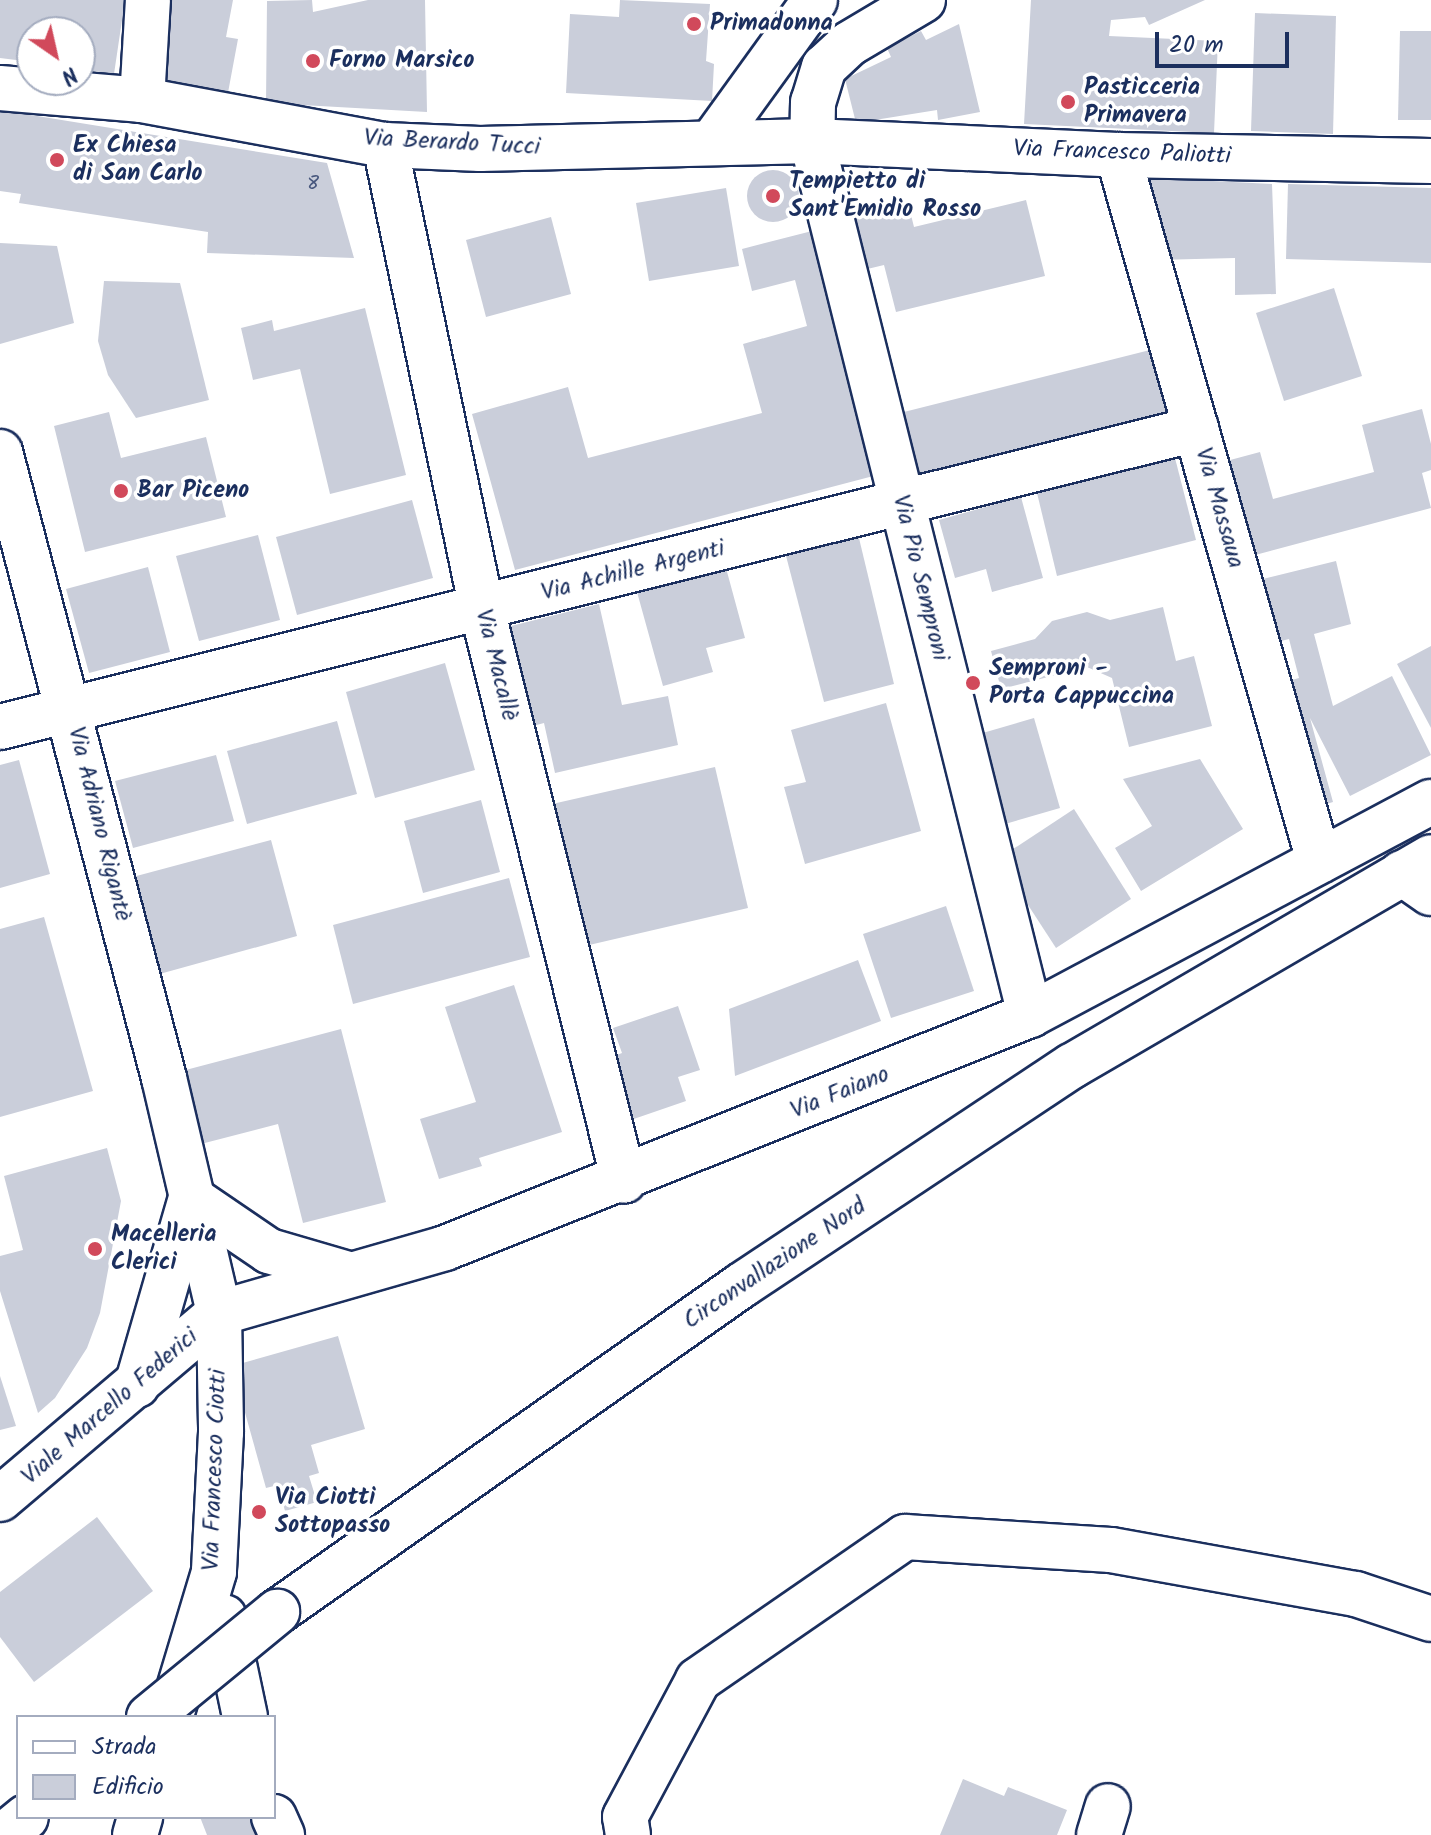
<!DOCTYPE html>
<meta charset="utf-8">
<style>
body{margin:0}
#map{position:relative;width:1431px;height:1835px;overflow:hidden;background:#fff;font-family:Kalam,sans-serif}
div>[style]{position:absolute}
.building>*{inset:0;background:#caceda}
.round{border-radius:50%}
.roads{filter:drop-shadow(2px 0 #1b2f5e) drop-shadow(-2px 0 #1b2f5e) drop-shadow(0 2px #1b2f5e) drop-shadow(0 -2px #1b2f5e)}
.minor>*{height:44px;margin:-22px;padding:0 22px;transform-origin:22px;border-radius:22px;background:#fff}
.major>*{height:44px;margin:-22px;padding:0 22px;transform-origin:22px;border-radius:22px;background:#fff}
.bridges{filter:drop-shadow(2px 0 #1b2f5e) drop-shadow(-2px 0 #1b2f5e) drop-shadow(0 2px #1b2f5e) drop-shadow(0 -2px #1b2f5e)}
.major-bridge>*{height:44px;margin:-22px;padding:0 22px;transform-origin:22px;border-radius:22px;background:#fff}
.dots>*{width:22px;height:22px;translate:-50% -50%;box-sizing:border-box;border:4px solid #fff;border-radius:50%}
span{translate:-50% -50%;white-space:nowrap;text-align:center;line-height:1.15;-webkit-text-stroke:7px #fff;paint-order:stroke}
.number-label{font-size:20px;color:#47577d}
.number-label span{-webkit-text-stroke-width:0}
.poi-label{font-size:24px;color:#1b2f5e;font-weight:700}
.left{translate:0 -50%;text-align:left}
.street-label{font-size:24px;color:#1b2f5e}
.legend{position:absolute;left:16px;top:1715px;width:260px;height:104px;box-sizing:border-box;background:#fff;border:2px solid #a4acbf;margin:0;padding:10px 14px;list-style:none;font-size:24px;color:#1b2f5e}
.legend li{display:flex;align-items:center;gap:16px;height:40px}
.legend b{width:40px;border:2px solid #a4acbf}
.north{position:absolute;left:16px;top:16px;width:80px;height:80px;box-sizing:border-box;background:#fff;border:2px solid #a4acbf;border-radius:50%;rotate:146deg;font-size:22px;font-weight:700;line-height:32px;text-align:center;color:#1b2f5e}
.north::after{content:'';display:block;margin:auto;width:28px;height:36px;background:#d1495b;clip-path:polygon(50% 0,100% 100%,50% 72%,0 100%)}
.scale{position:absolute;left:1155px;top:32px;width:134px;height:36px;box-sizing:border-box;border:4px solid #1b2f5e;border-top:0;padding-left:10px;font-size:24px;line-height:28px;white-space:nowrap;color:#1b2f5e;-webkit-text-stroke:6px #fff;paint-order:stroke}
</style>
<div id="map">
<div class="building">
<div style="clip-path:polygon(0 0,125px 0,114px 74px,80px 69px,80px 32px,32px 32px,32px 62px,0 58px)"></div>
<div style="clip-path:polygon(165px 0,233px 0,226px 37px,238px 39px,227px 98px,150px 85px)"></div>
<div style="clip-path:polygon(312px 0,313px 12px,368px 0,425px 0,427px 112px,266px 103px,267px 1px)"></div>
<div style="clip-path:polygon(620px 0,710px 4px,706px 61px,714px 64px,712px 101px,566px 93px,570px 14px,619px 17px)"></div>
<div style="clip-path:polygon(1031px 0,1205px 0,1149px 25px,1145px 17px,1111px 20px,1109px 36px,1218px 41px,1214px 133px,1024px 124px)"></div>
<div style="clip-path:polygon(1255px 13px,1336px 16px,1333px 134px,1251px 131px)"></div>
<div style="clip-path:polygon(959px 24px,980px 112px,938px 120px,937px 110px,856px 123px,845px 79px,891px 57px,887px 48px,921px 31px,926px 40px)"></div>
<div style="clip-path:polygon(1400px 31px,1431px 31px,1431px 120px,1398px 120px)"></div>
<div style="clip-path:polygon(0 110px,327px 163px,354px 258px,207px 253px,208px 232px,19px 203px,21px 194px,0 191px)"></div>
<div class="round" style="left:747px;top:170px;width:52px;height:52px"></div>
<div style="clip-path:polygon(1134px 177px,1272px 184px,1276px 294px,1235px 295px,1235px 258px,1156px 260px)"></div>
<div style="clip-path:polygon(1288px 184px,1431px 188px,1431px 263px,1286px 259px)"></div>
<div style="clip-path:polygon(726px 188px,739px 266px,649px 281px,636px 203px)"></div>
<div style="clip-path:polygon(1026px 200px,1045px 276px,896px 312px,884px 265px,859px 271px,846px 218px,908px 203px,914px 227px)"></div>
<div style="clip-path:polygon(551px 217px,571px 294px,486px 317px,466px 240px)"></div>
<div style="clip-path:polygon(816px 230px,881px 474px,515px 570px,472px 414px,568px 387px,588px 458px,762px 413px,743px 344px,807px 326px,795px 280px,752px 291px,742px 249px)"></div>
<div style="clip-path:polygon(0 243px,57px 246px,74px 323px,0 344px)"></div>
<div style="clip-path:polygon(104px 281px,180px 283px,209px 400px,136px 418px,108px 375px,98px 341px)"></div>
<div style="clip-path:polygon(1334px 288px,1362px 376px,1284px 401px,1256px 313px)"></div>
<div style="clip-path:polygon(365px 308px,406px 475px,330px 494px,300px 369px,253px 380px,241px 328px,272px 320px,274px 331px)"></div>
<div style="clip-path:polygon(1154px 349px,1171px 418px,910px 484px,892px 415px)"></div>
<div style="clip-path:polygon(1422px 409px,1431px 444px,1431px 470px,1422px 473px,1431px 508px,1244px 558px,1219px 463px,1260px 452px,1273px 499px,1374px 472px,1362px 425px)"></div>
<div style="clip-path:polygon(109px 412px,121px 458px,206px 437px,226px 517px,85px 552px,54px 426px)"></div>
<div style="clip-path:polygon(1175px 458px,1196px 540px,1057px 576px,1037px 493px)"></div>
<div style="clip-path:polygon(1021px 497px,1043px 578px,992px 592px,986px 569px,955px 578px,939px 520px)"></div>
<div style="clip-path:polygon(412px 500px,433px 578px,297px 615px,276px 537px)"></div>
<div style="clip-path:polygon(858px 534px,894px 684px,824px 702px,785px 552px)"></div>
<div style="clip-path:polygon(258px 535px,280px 620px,199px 641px,176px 556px)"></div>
<div style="clip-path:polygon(1336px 561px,1351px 624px,1314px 634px,1333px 706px,1392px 676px,1431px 755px,1350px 796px,1310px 718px,1333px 802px,1306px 810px,1271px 686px,1299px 678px,1289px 639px,1261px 646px,1246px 583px)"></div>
<div style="clip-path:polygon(148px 567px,170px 652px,89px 673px,66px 589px)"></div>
<div style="clip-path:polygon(726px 568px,745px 638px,706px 648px,713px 672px,663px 686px,637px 592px)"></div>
<div style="clip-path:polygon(599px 604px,622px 705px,668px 696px,678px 745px,555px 773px,544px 723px,518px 730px,495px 630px)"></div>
<div style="clip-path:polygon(1163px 607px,1176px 661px,1194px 656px,1212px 726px,1129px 747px,1112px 678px,1087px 667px,1001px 689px,991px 651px,1035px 639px,1052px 621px,1087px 612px,1110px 620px)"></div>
<div style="clip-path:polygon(1431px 646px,1431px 728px,1397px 664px)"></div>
<div style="clip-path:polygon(445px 663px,475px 770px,375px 798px,346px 692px)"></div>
<div style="clip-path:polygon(886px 703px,921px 831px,805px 864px,784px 787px,806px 782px,791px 730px)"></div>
<div style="clip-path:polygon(1034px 718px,1060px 808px,988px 829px,962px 739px)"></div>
<div style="clip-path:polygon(337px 721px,357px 794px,247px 824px,227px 751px)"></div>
<div style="clip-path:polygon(216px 755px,234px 821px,133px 848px,115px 781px)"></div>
<div style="clip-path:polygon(1200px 759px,1243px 829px,1141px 891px,1115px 848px,1152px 826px,1123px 779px)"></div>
<div style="clip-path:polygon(19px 760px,50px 874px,0 888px,0 765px)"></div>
<div style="clip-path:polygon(715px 767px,748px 908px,572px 949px,539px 807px)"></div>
<div style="clip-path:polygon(481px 800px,500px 872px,423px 893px,404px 821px)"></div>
<div style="clip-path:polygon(1074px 809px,1131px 899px,1056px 948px,998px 859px)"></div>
<div style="clip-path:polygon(271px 840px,297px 936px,156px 975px,129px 878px)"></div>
<div style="clip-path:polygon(509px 878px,530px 957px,353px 1004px,333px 925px)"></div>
<div style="clip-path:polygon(946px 906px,974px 991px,891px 1018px,863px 934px)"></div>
<div style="clip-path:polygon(44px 917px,93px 1091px,0 1117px,0 929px)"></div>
<div style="clip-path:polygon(858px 960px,881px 1021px,735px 1076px,729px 1009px)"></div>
<div style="clip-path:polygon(514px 985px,562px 1132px,479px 1158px,482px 1166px,439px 1179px,420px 1119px,476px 1102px,445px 1007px)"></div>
<div style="clip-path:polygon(678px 1006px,700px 1070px,678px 1077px,686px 1101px,625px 1122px,604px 1060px,622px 1053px,613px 1028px)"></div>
<div style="clip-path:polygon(341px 1029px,386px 1202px,303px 1223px,278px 1124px,197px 1145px,178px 1072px)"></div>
<div style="clip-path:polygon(107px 1148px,121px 1201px,100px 1313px,87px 1348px,55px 1398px,38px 1413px,0 1291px,0 1256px,23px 1250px,4px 1176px)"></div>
<div style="clip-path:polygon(338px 1336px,365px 1429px,311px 1445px,319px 1473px,309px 1476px,317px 1502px,285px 1511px,278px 1485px,266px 1488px,232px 1366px)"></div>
<div style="clip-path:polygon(0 1376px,16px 1426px,0 1430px)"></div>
<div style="clip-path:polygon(97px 1517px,153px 1591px,34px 1682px,0 1637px,0 1592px)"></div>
<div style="clip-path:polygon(963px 1779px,1004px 1796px,1008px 1787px,1067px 1810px,1057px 1835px,940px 1835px)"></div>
<div style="clip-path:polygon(200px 1817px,250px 1817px,257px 1835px,207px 1835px)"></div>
</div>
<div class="roads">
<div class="minor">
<div style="left:923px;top:0;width:86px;rotate:149.3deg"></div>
<div style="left:849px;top:44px;width:34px;rotate:137deg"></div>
<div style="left:824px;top:67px;width:37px;rotate:107deg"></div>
<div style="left:813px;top:102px;width:39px;rotate:91deg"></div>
<div style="left:812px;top:141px;width:901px;rotate:75.99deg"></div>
<div style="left:0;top:88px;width:143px;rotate:4.8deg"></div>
<div style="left:142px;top:100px;width:247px;rotate:10.5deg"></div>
<div style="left:385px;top:145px;width:95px;rotate:2.4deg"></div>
<div style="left:480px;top:149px;width:332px;rotate:-1.4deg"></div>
<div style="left:812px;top:141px;width:306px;rotate:2.6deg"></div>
<div style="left:1118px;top:155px;width:313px;rotate:1.1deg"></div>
<div style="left:142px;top:100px;width:100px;rotate:-86.6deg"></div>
<div style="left:713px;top:141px;width:174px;rotate:-54.1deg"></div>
<div style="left:385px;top:145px;width:474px;rotate:78.2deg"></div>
<div style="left:482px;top:609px;width:589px;rotate:76.06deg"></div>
<div style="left:1118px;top:155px;width:734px;rotate:74.11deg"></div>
<div style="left:0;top:452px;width:647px;rotate:75.32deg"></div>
<div style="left:164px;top:1078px;width:241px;rotate:76.8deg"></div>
<div style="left:219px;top:1313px;width:119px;rotate:89deg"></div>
<div style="left:221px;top:1432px;width:140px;rotate:92.9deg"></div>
<div style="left:214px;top:1572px;width:146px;rotate:106.7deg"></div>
<div style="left:0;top:727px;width:1233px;rotate:-13.99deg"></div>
<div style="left:1402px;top:873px;width:35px;rotate:35deg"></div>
<div style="left:191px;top:1198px;width:94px;rotate:34.2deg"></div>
<div style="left:269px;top:1251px;width:82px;rotate:16.2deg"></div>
<div style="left:137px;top:1385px;width:195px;rotate:-73.9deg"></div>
<div style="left:0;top:1499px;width:287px;rotate:-40.3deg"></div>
<div style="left:219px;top:1313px;width:235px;rotate:-16deg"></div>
<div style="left:445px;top:1248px;width:630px;rotate:-21.72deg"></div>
<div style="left:1030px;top:1015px;width:454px;rotate:-28deg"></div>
<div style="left:224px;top:1617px;width:102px;rotate:78.1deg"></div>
<div style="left:274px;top:1817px;width:20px;rotate:66deg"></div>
<div style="left:135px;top:1835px;width:19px;rotate:-74deg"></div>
<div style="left:628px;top:1835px;width:18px;rotate:-99deg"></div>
<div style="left:625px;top:1817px;width:155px;rotate:-61.9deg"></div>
<div style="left:698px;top:1680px;width:252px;rotate:-34.6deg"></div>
<div style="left:905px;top:1537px;width:206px;rotate:3.6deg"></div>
<div style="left:1111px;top:1550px;width:249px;rotate:10.2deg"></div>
<div style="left:1356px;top:1594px;width:79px;rotate:18.4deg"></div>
<div style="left:1099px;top:1835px;width:30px;rotate:-73deg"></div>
</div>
<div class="major">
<div style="left:277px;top:1612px;width:568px;rotate:-35.12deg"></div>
<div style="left:742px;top:1285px;width:396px;rotate:-33.6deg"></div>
<div style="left:1072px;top:1066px;width:415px;rotate:-30.2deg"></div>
<div style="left:4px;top:1835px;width:28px;rotate:-39deg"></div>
</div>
</div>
<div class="bridges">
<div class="major-bridge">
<div style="left:149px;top:1717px;width:166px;rotate:-39.4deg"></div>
</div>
</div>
<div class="dots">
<div style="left:694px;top:24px;background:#d1495b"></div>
<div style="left:313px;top:61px;background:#d1495b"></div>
<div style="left:1068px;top:102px;background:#d1495b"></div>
<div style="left:57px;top:160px;background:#d1495b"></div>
<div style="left:773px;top:196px;background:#d1495b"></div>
<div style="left:121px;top:491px;background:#d1495b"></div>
<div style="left:973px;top:683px;background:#d1495b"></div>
<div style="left:95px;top:1249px;background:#d1495b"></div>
<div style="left:259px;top:1512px;background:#d1495b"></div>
</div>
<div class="number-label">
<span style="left:313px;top:184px">8</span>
</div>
<div class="poi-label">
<span class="left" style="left:710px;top:24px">Primadonna</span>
<span class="left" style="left:329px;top:61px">Forno Marsico</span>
<span class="left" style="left:1084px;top:102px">Pasticceria<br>Primavera</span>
<span class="left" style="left:73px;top:160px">Ex Chiesa<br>di San Carlo</span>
<span class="left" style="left:789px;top:196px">Tempietto di<br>Sant'Emidio Rosso</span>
<span class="left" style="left:137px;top:491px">Bar Piceno</span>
<span class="left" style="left:989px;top:683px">Semproni -<br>Porta Cappuccina</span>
<span class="left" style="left:111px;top:1249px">Macelleria<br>Clerici</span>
<span class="left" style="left:275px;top:1512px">Via Ciotti<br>Sottopasso</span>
</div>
<div class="street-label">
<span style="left:452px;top:143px;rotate:3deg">Via Berardo Tucci</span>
<span style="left:1122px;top:153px;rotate:2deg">Via Francesco Paliotti</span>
<span style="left:1219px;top:508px;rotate:74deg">Via Massaua</span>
<span style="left:633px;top:571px;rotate:-14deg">Via Achille Argenti</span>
<span style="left:920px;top:578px;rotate:76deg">Via Pio Semproni</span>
<span style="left:496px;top:665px;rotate:76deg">Via Macallè</span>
<span style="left:99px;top:824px;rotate:76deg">Via Adriano Rigantè</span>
<span style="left:840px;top:1093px;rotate:-22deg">Via Faiano</span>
<span style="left:775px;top:1264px;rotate:-34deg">Circonvallazione Nord</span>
<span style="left:110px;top:1407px;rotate:-41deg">Viale Marcello Federici</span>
<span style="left:215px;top:1470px;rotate:-88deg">Via Francesco Ciotti</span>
</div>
<ul class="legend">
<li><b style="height:10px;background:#fff"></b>Strada</li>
<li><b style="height:22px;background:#caceda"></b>Edificio</li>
</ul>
<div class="north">N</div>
<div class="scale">20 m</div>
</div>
